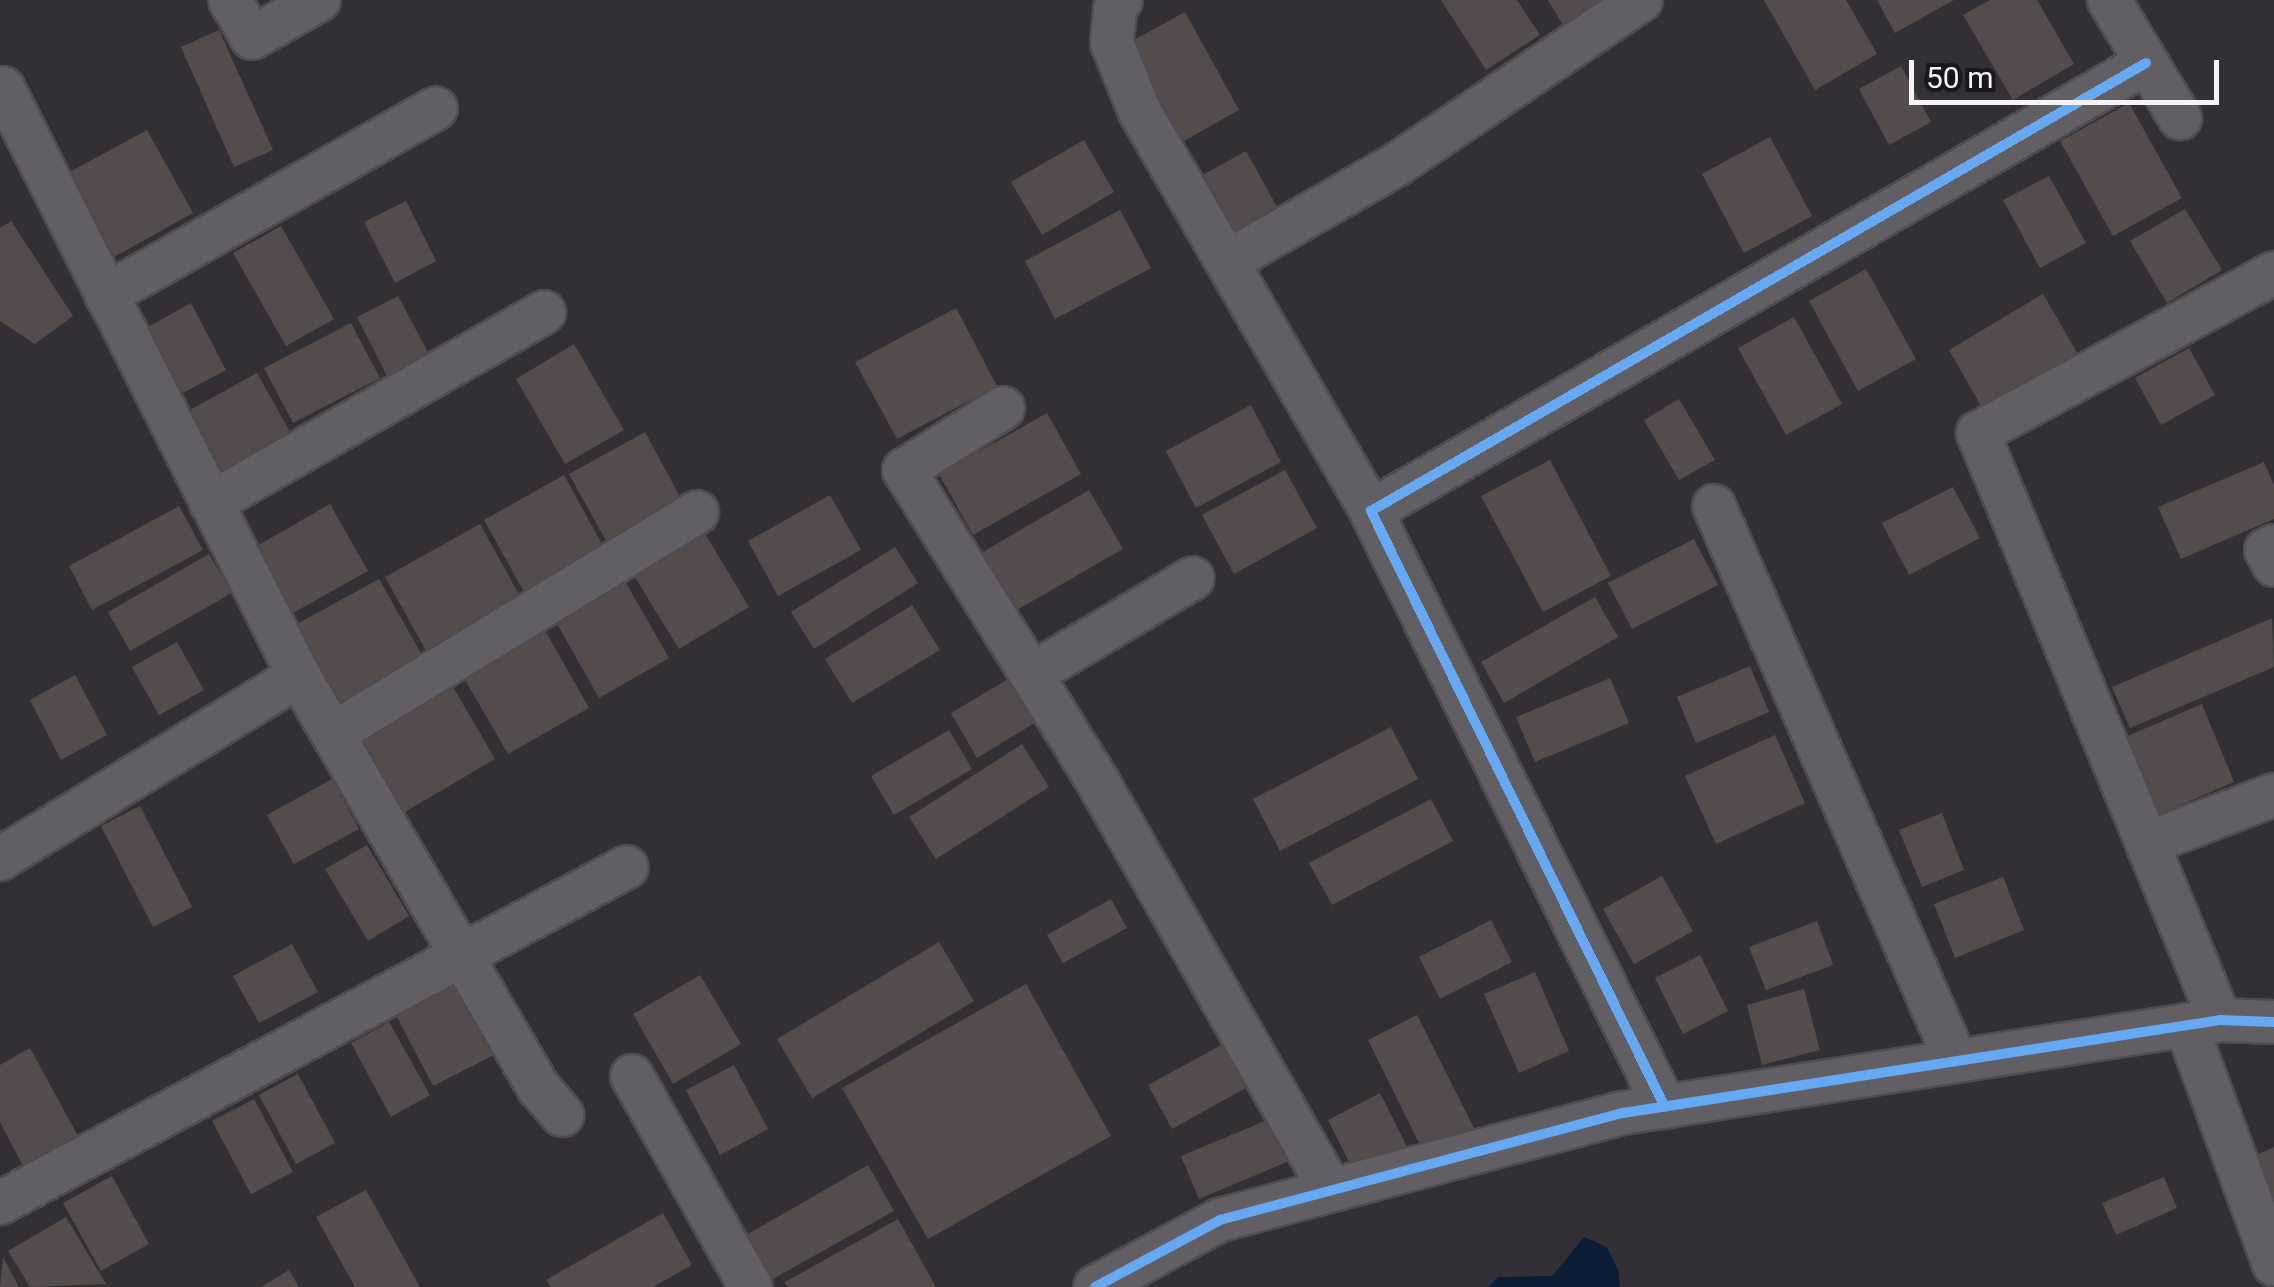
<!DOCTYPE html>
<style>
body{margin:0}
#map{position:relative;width:2274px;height:1287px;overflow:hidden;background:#333035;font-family:Roboto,sans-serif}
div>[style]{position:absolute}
.water>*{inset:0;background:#0b1d37}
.building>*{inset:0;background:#544b4c}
.roads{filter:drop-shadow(2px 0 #4f4c51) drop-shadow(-2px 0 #4f4c51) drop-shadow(0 2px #4f4c51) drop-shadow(0 -2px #4f4c51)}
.minor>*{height:42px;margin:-21px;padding:0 21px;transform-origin:21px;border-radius:21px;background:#615f63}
.cycleway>*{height:10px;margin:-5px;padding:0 5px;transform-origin:5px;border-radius:5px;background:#66a8f1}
span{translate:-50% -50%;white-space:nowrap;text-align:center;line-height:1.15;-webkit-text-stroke:10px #1a171b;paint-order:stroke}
.scale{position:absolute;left:1909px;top:60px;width:310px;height:45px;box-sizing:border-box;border:5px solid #f5f2f8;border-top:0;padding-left:12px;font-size:30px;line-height:35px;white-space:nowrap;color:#f5f2f8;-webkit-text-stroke:8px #1a171b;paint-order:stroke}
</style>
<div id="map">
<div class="water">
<div style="clip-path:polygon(1584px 1237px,1607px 1247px,1618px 1270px,1620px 1287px,1488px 1287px,1498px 1277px,1552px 1276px)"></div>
</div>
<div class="building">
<div style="clip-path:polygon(1441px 0,1517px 0,1540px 35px,1486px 70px)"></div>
<div style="clip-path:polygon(1548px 0,1605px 0,1563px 25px)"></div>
<div style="clip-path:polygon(1764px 0,1846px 0,1877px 54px,1815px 90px)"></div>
<div style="clip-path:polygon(1877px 0,1954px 0,1895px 33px)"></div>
<div style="clip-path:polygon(1990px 0,2037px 0,2074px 64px,2013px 100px,1963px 15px)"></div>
<div style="clip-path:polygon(1185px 12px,1239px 110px,1175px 146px,1121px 47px)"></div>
<div style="clip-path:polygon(219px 30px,273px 150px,234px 167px,181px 47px)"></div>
<div style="clip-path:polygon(1901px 66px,1931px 122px,1889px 145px,1859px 89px)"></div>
<div style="clip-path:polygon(2129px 103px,2182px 198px,2113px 236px,2060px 141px)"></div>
<div style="clip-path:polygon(147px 130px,193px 213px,114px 257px,68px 173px)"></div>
<div style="clip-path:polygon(1770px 137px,1812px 216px,1744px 253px,1702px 174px)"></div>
<div style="clip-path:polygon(1084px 140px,1114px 192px,1042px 235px,1011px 182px)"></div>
<div style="clip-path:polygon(1246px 151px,1282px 216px,1235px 242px,1199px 177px)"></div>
<div style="clip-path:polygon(2049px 176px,2086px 243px,2040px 268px,2003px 200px)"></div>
<div style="clip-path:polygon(406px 201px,436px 261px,395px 283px,364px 222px)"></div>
<div style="clip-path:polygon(2185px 209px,2222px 270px,2167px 303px,2130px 241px)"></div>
<div style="clip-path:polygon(1120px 210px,1151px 268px,1055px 319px,1025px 261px)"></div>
<div style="clip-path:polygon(11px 221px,73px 316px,35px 344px,0 321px,0 228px)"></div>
<div style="clip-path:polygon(281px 226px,334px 319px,286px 346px,233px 253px)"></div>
<div style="clip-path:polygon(1866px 269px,1916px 359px,1858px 391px,1809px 301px)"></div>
<div style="clip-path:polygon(2043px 294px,2079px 356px,1984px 411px,1949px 350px)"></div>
<div style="clip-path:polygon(398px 296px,431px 358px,389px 380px,357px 317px)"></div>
<div style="clip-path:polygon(191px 303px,226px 370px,183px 393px,148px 327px)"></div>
<div style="clip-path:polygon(956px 308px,997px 386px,897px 439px,855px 362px)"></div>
<div style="clip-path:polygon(1794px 317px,1842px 404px,1786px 435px,1738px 348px)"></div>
<div style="clip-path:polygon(351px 323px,380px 378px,293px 423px,264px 368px)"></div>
<div style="clip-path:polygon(574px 344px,624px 430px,565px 464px,516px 379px)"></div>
<div style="clip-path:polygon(2189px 348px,2215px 395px,2161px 425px,2135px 378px)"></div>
<div style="clip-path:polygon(257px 373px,293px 437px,225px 476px,188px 411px)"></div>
<div style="clip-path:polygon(1679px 399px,1715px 460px,1679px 480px,1644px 420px)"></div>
<div style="clip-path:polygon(1251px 405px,1281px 462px,1196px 508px,1166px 451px)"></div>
<div style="clip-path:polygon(1047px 413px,1081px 474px,973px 535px,939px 474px)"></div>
<div style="clip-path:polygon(645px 432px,685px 506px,610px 548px,569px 474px)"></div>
<div style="clip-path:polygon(1550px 460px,1611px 576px,1543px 612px,1481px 496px)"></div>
<div style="clip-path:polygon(2264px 462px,2274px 485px,2274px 519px,2181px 559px,2158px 507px)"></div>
<div style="clip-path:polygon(1285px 470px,1317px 528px,1234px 574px,1202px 515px)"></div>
<div style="clip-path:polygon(564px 475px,609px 557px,529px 601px,484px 520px)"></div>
<div style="clip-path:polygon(1953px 487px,1980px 538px,1909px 575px,1882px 523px)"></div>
<div style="clip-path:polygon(1089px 490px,1123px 549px,1015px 611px,981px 553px)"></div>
<div style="clip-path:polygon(830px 495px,861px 550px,778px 596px,748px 541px)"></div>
<div style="clip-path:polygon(330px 504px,368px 571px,293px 613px,255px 547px)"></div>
<div style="clip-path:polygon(179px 506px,203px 550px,92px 610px,69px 566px)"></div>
<div style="clip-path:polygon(480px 524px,525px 605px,430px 658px,385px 577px)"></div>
<div style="clip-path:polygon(704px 532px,749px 607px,679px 649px,633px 574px)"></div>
<div style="clip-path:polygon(1694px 539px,1718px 585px,1632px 629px,1608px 583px)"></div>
<div style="clip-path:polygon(895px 547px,918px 583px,814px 649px,791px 612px)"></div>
<div style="clip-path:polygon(209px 554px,232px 593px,130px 651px,108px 612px)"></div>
<div style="clip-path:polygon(379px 579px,426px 662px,343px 708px,297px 624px)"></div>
<div style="clip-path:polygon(626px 583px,669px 658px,599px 698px,556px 622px)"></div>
<div style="clip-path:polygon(1595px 597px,1618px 637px,1504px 703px,1481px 662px)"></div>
<div style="clip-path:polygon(912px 605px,940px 650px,852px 703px,825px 659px)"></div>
<div style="clip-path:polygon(2272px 618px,2274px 667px,2130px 728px,2112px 687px)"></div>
<div style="clip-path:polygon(546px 632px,589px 708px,508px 754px,464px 678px)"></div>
<div style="clip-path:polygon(177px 642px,204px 690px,159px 715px,132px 667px)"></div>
<div style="clip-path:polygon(1750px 666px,1769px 712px,1696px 743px,1677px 697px)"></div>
<div style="clip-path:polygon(75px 675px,107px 735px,61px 760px,30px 700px)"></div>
<div style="clip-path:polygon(1015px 675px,1041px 719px,977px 758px,951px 713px)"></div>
<div style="clip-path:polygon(1610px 678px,1629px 723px,1535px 762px,1516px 717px)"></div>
<div style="clip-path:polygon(453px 687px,495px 759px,398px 816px,356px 743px)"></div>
<div style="clip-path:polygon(2202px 704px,2234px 782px,2158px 815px,2125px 737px)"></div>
<div style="clip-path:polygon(1391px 727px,1418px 779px,1280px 851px,1253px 799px)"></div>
<div style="clip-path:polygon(949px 730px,972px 769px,894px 815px,871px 776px)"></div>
<div style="clip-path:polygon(1775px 735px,1805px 803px,1716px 844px,1685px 776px)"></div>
<div style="clip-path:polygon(1022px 744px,1049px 787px,936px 859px,909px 817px)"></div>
<div style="clip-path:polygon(332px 779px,359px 829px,294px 864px,267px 815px)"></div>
<div style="clip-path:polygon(1431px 799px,1453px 841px,1332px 905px,1309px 863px)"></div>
<div style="clip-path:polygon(140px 806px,192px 907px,153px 927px,101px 826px)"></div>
<div style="clip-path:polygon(1942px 813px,1964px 870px,1922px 887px,1899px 830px)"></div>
<div style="clip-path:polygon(367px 845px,409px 916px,368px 941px,325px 869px)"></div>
<div style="clip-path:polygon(1662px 876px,1693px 931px,1634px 964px,1603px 909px)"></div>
<div style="clip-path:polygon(2003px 877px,2024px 930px,1955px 958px,1934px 904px)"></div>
<div style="clip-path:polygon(1111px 899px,1127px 928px,1063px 963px,1047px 935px)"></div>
<div style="clip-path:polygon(1491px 920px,1512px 962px,1440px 999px,1419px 957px)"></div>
<div style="clip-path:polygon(1817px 921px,1833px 965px,1766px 990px,1749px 947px)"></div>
<div style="clip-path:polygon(939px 942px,974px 1001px,812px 1098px,777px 1039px)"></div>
<div style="clip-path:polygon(292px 944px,318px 992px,259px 1023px,233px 976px)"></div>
<div style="clip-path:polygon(1700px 955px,1728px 1011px,1683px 1034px,1655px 978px)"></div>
<div style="clip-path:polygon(1535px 972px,1569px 1051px,1519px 1073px,1484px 994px)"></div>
<div style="clip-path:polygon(700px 975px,741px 1044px,673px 1084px,633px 1014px)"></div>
<div style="clip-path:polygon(457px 983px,494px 1055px,433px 1086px,396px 1015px)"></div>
<div style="clip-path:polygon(1026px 984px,1111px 1136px,928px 1239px,842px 1088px)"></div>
<div style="clip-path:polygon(1804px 989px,1820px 1050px,1762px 1065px,1747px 1005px)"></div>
<div style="clip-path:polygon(1417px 1015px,1474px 1128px,1424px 1153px,1368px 1040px)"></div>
<div style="clip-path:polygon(389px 1022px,430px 1095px,391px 1117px,351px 1043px)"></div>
<div style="clip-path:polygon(1227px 1042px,1251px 1085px,1172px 1129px,1148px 1085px)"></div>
<div style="clip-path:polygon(30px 1048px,79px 1138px,24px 1168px,0 1122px,0 1065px)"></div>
<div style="clip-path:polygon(734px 1065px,768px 1129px,720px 1155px,686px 1090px)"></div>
<div style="clip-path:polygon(298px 1074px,335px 1143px,296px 1164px,259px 1095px)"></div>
<div style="clip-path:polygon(1380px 1093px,1408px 1149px,1356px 1176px,1328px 1120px)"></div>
<div style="clip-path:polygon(254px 1099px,293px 1172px,251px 1194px,212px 1121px)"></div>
<div style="clip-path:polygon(1272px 1118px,1289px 1161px,1199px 1199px,1181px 1156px)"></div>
<div style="clip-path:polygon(2274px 1147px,2274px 1202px,2270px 1204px,2248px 1159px)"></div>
<div style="clip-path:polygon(868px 1165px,894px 1211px,773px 1279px,748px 1234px)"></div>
<div style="clip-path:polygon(112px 1176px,149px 1244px,101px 1271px,63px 1203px)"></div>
<div style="clip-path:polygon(2164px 1177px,2177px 1208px,2116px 1235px,2102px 1203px)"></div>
<div style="clip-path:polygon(366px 1190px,420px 1287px,355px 1287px,316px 1217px)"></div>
<div style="clip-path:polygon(663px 1213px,692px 1265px,653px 1287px,551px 1287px,546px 1280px)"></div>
<div style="clip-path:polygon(66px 1217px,106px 1284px,30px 1287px,8px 1251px)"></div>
<div style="clip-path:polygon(898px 1219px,936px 1287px,788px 1287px,785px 1282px)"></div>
<div style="clip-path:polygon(3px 1257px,19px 1287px,0 1287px)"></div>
<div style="clip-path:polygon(289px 1270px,299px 1287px,261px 1287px)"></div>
</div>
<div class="roads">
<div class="minor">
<div style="left:230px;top:0;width:44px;rotate:59.9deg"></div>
<div style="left:252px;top:38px;width:77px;rotate:-29.6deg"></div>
<div style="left:1121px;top:0;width:11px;rotate:124deg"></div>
<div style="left:1115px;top:9px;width:34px;rotate:95deg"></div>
<div style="left:1112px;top:43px;width:74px;rotate:67.9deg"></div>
<div style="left:1140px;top:112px;width:461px;rotate:59.9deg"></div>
<div style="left:2109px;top:0;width:138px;rotate:59deg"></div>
<div style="left:3px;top:88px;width:658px;rotate:63.28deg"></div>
<div style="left:1227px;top:262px;width:198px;rotate:-29.9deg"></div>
<div style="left:1399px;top:163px;width:292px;rotate:-34deg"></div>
<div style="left:106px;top:295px;width:379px;rotate:-29.5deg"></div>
<div style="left:1003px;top:408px;width:117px;rotate:147.9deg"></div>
<div style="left:904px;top:470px;width:367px;rotate:58.1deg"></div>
<div style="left:1098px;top:782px;width:470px;rotate:60.3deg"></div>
<div style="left:211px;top:503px;width:384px;rotate:-29.8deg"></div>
<div style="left:1714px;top:506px;width:605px;rotate:66.44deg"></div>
<div style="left:2274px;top:546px;width:9px;rotate:153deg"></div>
<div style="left:2266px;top:550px;width:17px;rotate:62deg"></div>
<div style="left:1032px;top:674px;width:187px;rotate:-30.8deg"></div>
<div style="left:334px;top:733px;width:425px;rotate:-31.3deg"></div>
<div style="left:2148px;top:843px;width:135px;rotate:-20.9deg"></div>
<div style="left:0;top:859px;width:351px;rotate:-31.5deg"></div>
<div style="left:299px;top:676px;width:475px;rotate:59.8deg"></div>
<div style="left:538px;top:1087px;width:37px;rotate:49deg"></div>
<div style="left:2220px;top:1020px;width:635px;rotate:-112.4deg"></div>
<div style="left:1978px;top:433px;width:336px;rotate:-28.4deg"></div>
<div style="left:2186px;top:1025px;width:255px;rotate:69.8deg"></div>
<div style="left:632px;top:1076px;width:242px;rotate:60.6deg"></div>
<div style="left:1665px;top:1107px;width:665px;rotate:-116.26deg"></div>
<div style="left:1371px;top:511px;width:895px;rotate:-30.03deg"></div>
<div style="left:0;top:1203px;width:711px;rotate:-28.19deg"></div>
<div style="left:1095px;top:1287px;width:142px;rotate:-28.2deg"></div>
<div style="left:1220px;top:1220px;width:417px;rotate:-14.9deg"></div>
<div style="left:1623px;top:1113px;width:604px;rotate:-8.85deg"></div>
<div style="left:2220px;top:1020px;width:54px;rotate:2.1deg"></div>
</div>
</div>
<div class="cycleway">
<div style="left:1665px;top:1107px;width:665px;rotate:-116.26deg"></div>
<div style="left:1371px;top:511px;width:895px;rotate:-30.03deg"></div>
<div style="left:1095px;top:1287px;width:142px;rotate:-28.2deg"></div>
<div style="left:1220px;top:1220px;width:417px;rotate:-14.9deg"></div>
<div style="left:1623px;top:1113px;width:604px;rotate:-8.85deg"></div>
<div style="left:2220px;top:1020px;width:54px;rotate:2.1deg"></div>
</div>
<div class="scale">50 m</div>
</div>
